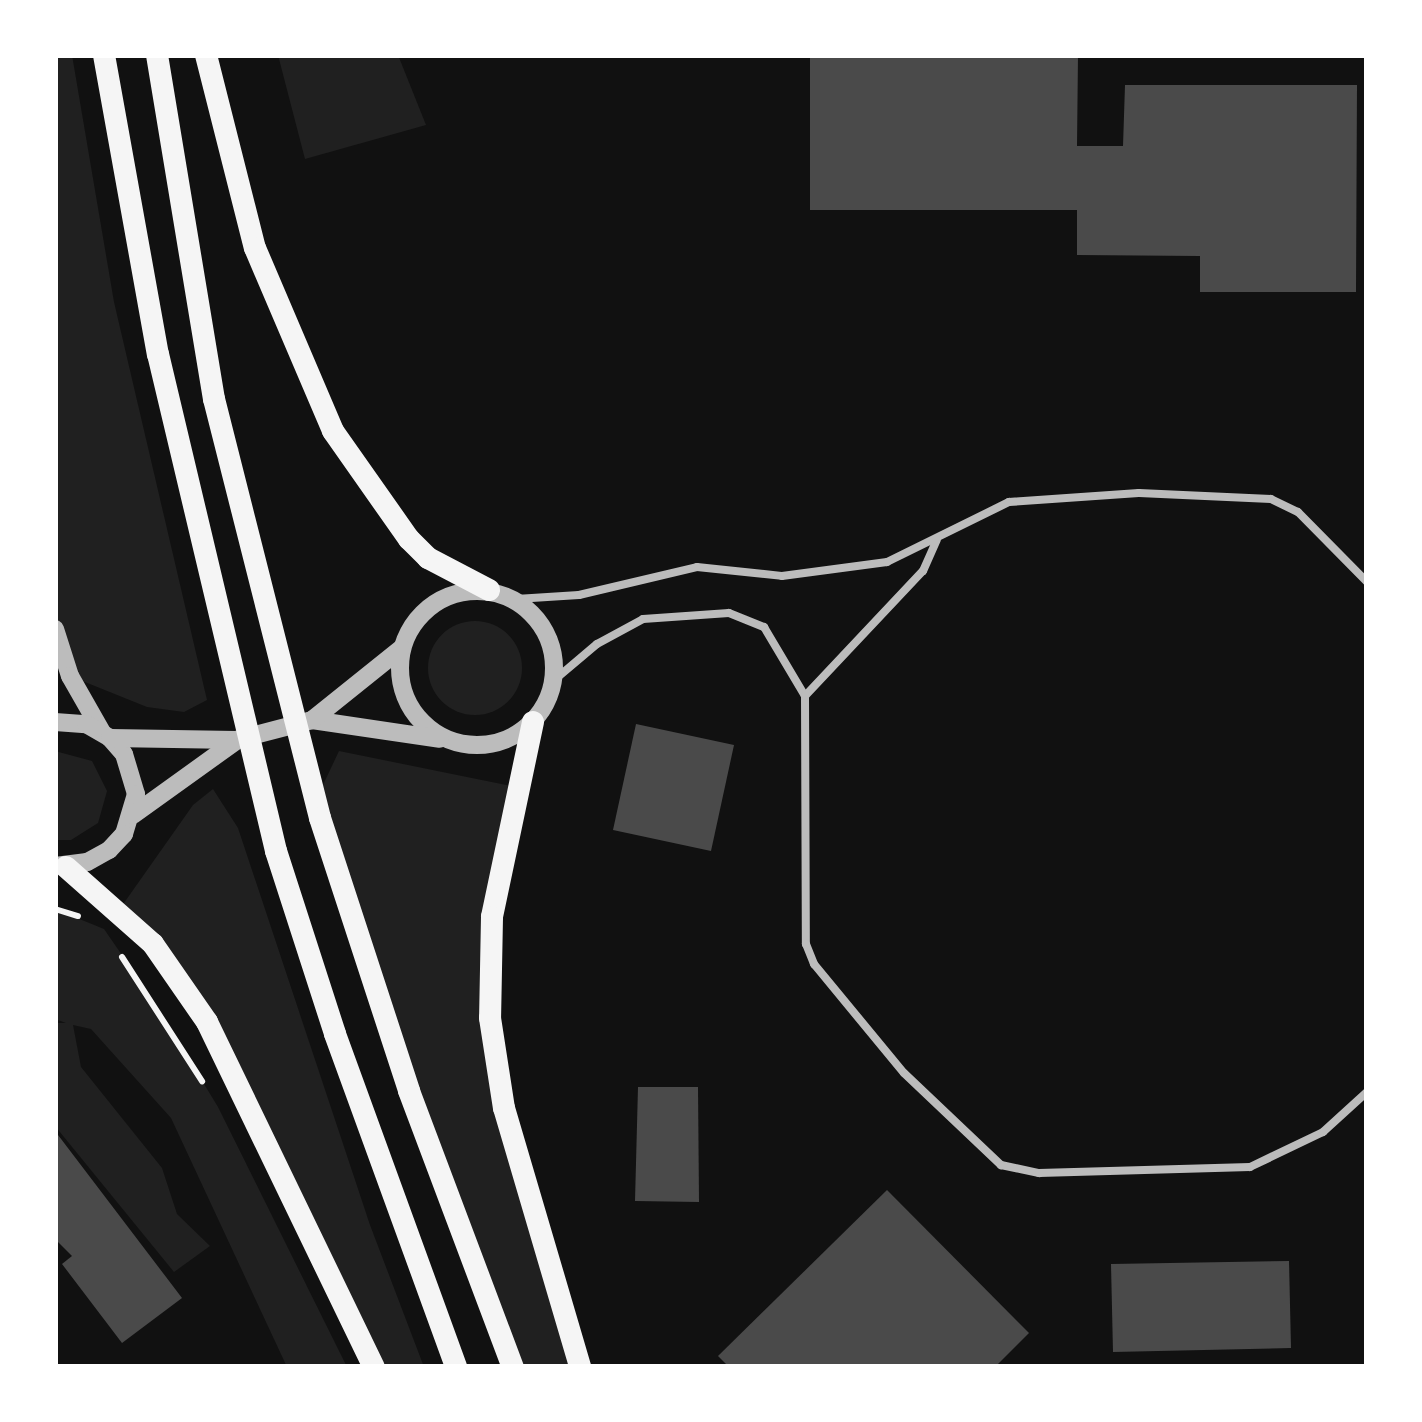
<!DOCTYPE html>
<style>
body{margin:0}
#map{position:relative;width:1422px;height:1422px;overflow:hidden;background:#111;font-family:Figtree,sans-serif}
div>[style]{position:absolute}
.green>*{inset:0;background:#202020}
.round{border-radius:50%}
.building>*{inset:0;background:#4a4a4a}
.path>*{height:6px;margin:-3px;padding:0 3px;transform-origin:3px;border-radius:3px;background:#f5f5f5}
.service>*{height:8px;margin:-4px;padding:0 4px;transform-origin:4px;border-radius:4px;background:#bcbcbc}
.tertiary>*{height:18px;margin:-9px;padding:0 9px;transform-origin:9px;border-radius:9px;background:#bcbcbc}
.tertiary>.ring{margin:-9px;padding:0;box-sizing:content-box;background:none;border:18px solid #bcbcbc;border-radius:50%}
.trunk>*{height:22px;margin:-11px;padding:0 11px;transform-origin:11px;border-radius:11px;background:#f5f5f5}
span{translate:-50% -50%;white-space:nowrap;text-align:center;line-height:1.15;-webkit-text-stroke:8px #fff;paint-order:stroke}
.frame{position:absolute;inset:0;border:58px solid #fff;pointer-events:none}
</style>
<div id="map">
<div class="green">
<div style="clip-path:polygon(55px 55px,72px 55px,114px 302px,207px 700px,184px 712px,147px 707px,70px 676px,55px 625px)"></div>
<div style="clip-path:polygon(278px 55px,398px 55px,426px 125px,305px 159px)"></div>
<div class="round" style="left:428px;top:621px;width:94px;height:94px"></div>
<div style="clip-path:polygon(55px 751px,92px 761px,107px 791px,98px 823px,71px 840px,55px 840px)"></div>
<div style="clip-path:polygon(339px 751px,521px 788px,490px 941px,490px 1018px,580px 1367px,513px 1367px,315px 802px)"></div>
<div style="clip-path:polygon(213px 789px,238px 828px,370px 1225px,424px 1367px,374px 1367px,235px 1076px,119px 910px,193px 805px)"></div>
<div style="clip-path:polygon(55px 909px,104px 929px,153px 1000px,218px 1107px,347px 1367px,287px 1367px,171px 1118px,91px 1029px,73px 1025px,81px 1067px,162px 1168px,177px 1214px,210px 1246px,174px 1272px,55px 1126px,55px 1023px,66px 1023px,55px 1019px)"></div>
</div>
<div class="building">
<div style="clip-path:polygon(810px 55px,1078px 55px,1077px 146px,1123px 146px,1125px 85px,1357px 85px,1356px 292px,1200px 292px,1200px 256px,1077px 255px,1077px 210px,810px 210px)"></div>
<div style="clip-path:polygon(636px 724px,734px 745px,711px 851px,613px 830px)"></div>
<div style="clip-path:polygon(638px 1087px,698px 1087px,699px 1202px,635px 1201px)"></div>
<div style="clip-path:polygon(55px 1131px,182px 1298px,122px 1343px,62px 1264px,72px 1256px,55px 1239px)"></div>
<div style="clip-path:polygon(887px 1190px,1029px 1333px,995px 1367px,729px 1367px,718px 1356px)"></div>
<div style="clip-path:polygon(1289px 1261px,1291px 1348px,1113px 1352px,1111px 1264px)"></div>
</div>
<div class="path">
<div style="left:55px;top:909px;width:24px;rotate:17deg"></div>
<div style="left:122px;top:957px;width:148px;rotate:57.2deg"></div>
</div>
<div class="service">
<div style="left:516px;top:599px;width:63px;rotate:-3.6deg"></div>
<div style="left:579px;top:595px;width:121px;rotate:-13.3deg"></div>
<div style="left:697px;top:567px;width:85px;rotate:6deg"></div>
<div style="left:782px;top:576px;width:106px;rotate:-7.6deg"></div>
<div style="left:887px;top:562px;width:136px;rotate:-26.2deg"></div>
<div style="left:1009px;top:502px;width:130px;rotate:-4deg"></div>
<div style="left:1139px;top:493px;width:132px;rotate:2.6deg"></div>
<div style="left:1271px;top:499px;width:30px;rotate:26deg"></div>
<div style="left:1298px;top:512px;width:98px;rotate:45.4deg"></div>
<div style="left:552px;top:682px;width:59px;rotate:-40.2deg"></div>
<div style="left:597px;top:644px;width:52px;rotate:-28.5deg"></div>
<div style="left:643px;top:619px;width:86px;rotate:-4deg"></div>
<div style="left:729px;top:613px;width:38px;rotate:22deg"></div>
<div style="left:764px;top:627px;width:80px;rotate:59.3deg"></div>
<div style="left:805px;top:696px;width:248px;rotate:89.8deg"></div>
<div style="left:806px;top:944px;width:22px;rotate:68deg"></div>
<div style="left:814px;top:964px;width:141px;rotate:50.5deg"></div>
<div style="left:904px;top:1073px;width:134px;rotate:43.5deg"></div>
<div style="left:1001px;top:1165px;width:39px;rotate:12deg"></div>
<div style="left:1039px;top:1173px;width:211px;rotate:-1.6deg"></div>
<div style="left:1250px;top:1167px;width:81px;rotate:-25.6deg"></div>
<div style="left:1323px;top:1132px;width:59px;rotate:-42.3deg"></div>
<div style="left:805px;top:696px;width:172px;rotate:-46.7deg"></div>
<div style="left:923px;top:571px;width:34px;rotate:-66deg"></div>
</div>
<div class="tertiary">
<div class="ring" style="left:400px;top:591px;width:136px;height:136px"></div>
<div style="left:55px;top:629px;width:49px;rotate:72.3deg"></div>
<div style="left:70px;top:676px;width:64px;rotate:60.3deg"></div>
<div style="left:312px;top:720px;width:129px;rotate:8.4deg"></div>
<div style="left:55px;top:722px;width:31px;rotate:4deg"></div>
<div style="left:86px;top:724px;width:28px;rotate:30deg"></div>
<div style="left:110px;top:738px;width:21px;rotate:49deg"></div>
<div style="left:124px;top:754px;width:42px;rotate:73.3deg"></div>
<div style="left:136px;top:794px;width:42px;rotate:106.7deg"></div>
<div style="left:124px;top:834px;width:22px;rotate:133deg"></div>
<div style="left:109px;top:850px;width:25px;rotate:151deg"></div>
<div style="left:87px;top:862px;width:32px;rotate:173deg"></div>
<div style="left:110px;top:738px;width:126px;rotate:0.9deg"></div>
<div style="left:236px;top:740px;width:79px;rotate:-14.7deg"></div>
<div style="left:312px;top:720px;width:115px;rotate:-38.7deg"></div>
<div style="left:133px;top:815px;width:127px;rotate:-35.7deg"></div>
</div>
<div class="trunk">
<div style="left:104px;top:55px;width:304px;rotate:79.8deg"></div>
<div style="left:158px;top:354px;width:511px;rotate:76.64deg"></div>
<div style="left:276px;top:851px;width:192px;rotate:72.1deg"></div>
<div style="left:335px;top:1034px;width:354px;rotate:70deg"></div>
<div style="left:157px;top:55px;width:349px;rotate:80.6deg"></div>
<div style="left:214px;top:399px;width:432px;rotate:75.8deg"></div>
<div style="left:320px;top:818px;width:287px;rotate:71.9deg"></div>
<div style="left:409px;top:1091px;width:295px;rotate:69.4deg"></div>
<div style="left:206px;top:55px;width:199px;rotate:75.8deg"></div>
<div style="left:255px;top:248px;width:199px;rotate:66.9deg"></div>
<div style="left:333px;top:431px;width:132px;rotate:54.9deg"></div>
<div style="left:409px;top:539px;width:27px;rotate:45deg"></div>
<div style="left:428px;top:558px;width:69px;rotate:27.7deg"></div>
<div style="left:533px;top:722px;width:199px;rotate:101.9deg"></div>
<div style="left:492px;top:917px;width:101px;rotate:91.1deg"></div>
<div style="left:490px;top:1018px;width:91px;rotate:81.2deg"></div>
<div style="left:504px;top:1108px;width:270px;rotate:73.6deg"></div>
<div style="left:66px;top:867px;width:116px;rotate:41.5deg"></div>
<div style="left:153px;top:944px;width:95px;rotate:55.3deg"></div>
<div style="left:207px;top:1022px;width:383px;rotate:64.2deg"></div>
</div>
<div class="frame"></div>
</div>
